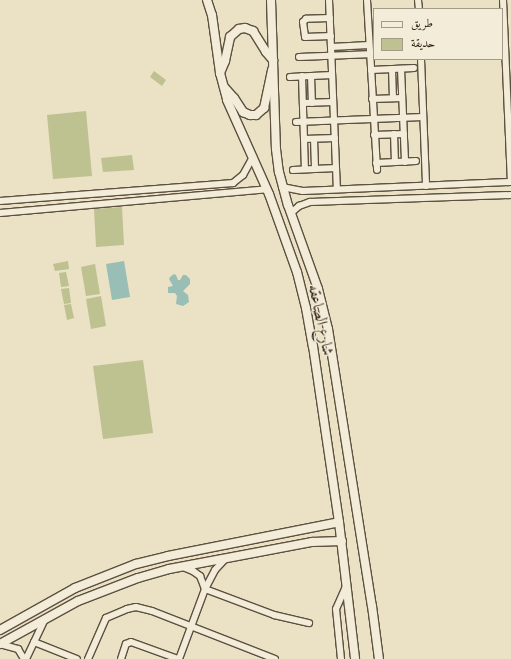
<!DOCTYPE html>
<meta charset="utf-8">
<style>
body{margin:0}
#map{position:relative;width:511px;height:659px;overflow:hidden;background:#ebe1c5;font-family:"IM FELL Great Primer",Amiri,serif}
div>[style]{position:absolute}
.green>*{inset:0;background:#bec190}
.water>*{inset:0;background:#98beb5}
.roads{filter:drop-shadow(1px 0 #5d503f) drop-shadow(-1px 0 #5d503f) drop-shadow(0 1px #5d503f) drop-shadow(0 -1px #5d503f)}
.street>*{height:6px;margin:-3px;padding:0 3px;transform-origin:3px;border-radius:3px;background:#f2ecd9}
.secondary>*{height:8px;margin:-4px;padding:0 4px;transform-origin:4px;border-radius:4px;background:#f2ecd9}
span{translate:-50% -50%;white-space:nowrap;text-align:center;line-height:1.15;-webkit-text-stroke:3px #f2ecd9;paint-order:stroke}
.street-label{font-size:16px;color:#2e2012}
.legend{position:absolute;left:373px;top:8px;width:130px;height:52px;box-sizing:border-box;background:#f2ecd9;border:1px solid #a49a89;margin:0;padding:5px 7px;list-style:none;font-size:12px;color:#2e2012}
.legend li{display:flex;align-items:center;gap:8px;height:20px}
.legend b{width:20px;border:1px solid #a49a89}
</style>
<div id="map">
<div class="green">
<div style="clip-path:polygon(154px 71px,166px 80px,162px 86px,150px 77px)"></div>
<div style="clip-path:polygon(86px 111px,92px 176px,53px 179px,47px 115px)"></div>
<div style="clip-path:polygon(132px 155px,134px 170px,103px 172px,101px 158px)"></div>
<div style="clip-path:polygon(122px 207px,124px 245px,96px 247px,94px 209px)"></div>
<div style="clip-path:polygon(68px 261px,69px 269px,55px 271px,53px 264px)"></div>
<div style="clip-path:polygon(95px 264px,100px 294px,86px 296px,81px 267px)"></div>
<div style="clip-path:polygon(66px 272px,69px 286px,61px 287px,59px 273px)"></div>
<div style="clip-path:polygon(69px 288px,71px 303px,64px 304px,61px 289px)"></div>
<div style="clip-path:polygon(101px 296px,106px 326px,91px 329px,86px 299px)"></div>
<div style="clip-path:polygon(71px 304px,74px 318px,67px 320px,64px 305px)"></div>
<div style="clip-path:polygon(143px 360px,153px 433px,103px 439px,93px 366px)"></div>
</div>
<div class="water">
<div style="clip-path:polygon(124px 261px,130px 297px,112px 300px,106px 264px)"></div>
<div style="clip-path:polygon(174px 274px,176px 275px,178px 280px,180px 280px,183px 275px,186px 275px,190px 279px,190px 284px,183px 291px,188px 295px,189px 302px,183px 306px,176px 304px,177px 296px,175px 293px,168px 293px,168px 287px,173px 286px,169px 279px,170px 277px)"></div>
</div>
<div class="roads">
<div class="street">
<div style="left:329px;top:0;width:189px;rotate:87.6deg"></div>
<div style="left:367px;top:0;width:170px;rotate:86.6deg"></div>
<div style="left:418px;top:0;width:9px;rotate:84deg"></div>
<div style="left:503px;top:0;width:182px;rotate:87.5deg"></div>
<div style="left:330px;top:18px;width:24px;rotate:178deg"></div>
<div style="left:306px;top:19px;width:4px;rotate:135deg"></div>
<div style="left:303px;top:22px;width:15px;rotate:82deg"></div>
<div style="left:305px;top:37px;width:26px;rotate:-2deg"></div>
<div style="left:331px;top:47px;width:38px;rotate:-3deg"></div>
<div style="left:299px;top:57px;width:75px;rotate:-2.3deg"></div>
<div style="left:421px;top:59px;width:127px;rotate:87.7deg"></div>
<div style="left:392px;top:69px;width:29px;rotate:88deg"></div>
<div style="left:401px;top:69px;width:93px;rotate:87.5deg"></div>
<div style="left:371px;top:70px;width:43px;rotate:-2.7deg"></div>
<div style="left:302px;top:76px;width:93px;rotate:88.2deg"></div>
<div style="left:311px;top:76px;width:27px;rotate:88deg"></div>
<div style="left:290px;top:77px;width:42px;rotate:-2.7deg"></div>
<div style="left:372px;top:99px;width:30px;rotate:-2deg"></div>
<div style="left:303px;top:103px;width:30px;rotate:-2deg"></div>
<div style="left:296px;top:122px;width:127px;rotate:-2.3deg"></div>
<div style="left:394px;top:134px;width:28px;rotate:88deg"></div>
<div style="left:374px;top:135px;width:30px;rotate:-2deg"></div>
<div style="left:304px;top:139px;width:31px;rotate:-2deg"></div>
<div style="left:314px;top:139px;width:30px;rotate:88deg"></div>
<div style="left:376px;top:163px;width:40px;rotate:-2.9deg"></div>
<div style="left:293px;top:170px;width:43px;rotate:-2.7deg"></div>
<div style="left:282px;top:187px;width:21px;rotate:11deg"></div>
<div style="left:303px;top:191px;width:208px;rotate:-2.5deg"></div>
<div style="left:0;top:201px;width:234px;rotate:-4.4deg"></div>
<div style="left:233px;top:183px;width:13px;rotate:-39deg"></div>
<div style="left:243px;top:175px;width:21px;rotate:-61deg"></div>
<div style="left:0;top:213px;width:268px;rotate:-5.1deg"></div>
<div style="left:291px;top:213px;width:11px;rotate:-41deg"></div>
<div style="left:299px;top:206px;width:12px;rotate:-20deg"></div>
<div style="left:310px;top:202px;width:201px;rotate:-2deg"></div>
<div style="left:183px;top:567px;width:11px;rotate:22deg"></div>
<div style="left:193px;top:571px;width:9px;rotate:36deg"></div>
<div style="left:200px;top:576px;width:14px;rotate:69deg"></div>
<div style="left:205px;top:589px;width:74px;rotate:20.6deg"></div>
<div style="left:274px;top:615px;width:36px;rotate:13deg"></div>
<div style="left:34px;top:642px;width:46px;rotate:21.6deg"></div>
<div style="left:0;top:644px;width:19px;rotate:16deg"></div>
<div style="left:18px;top:649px;width:12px;rotate:59deg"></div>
<div style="left:26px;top:659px;width:44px;rotate:-64.6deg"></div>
<div style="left:88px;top:659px;width:45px;rotate:-66.3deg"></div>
<div style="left:106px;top:618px;width:23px;rotate:-23deg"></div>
<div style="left:127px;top:609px;width:9px;rotate:-13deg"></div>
<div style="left:136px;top:607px;width:16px;rotate:14deg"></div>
<div style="left:152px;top:611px;width:132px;rotate:21.3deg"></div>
<div style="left:121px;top:659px;width:16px;rotate:-72deg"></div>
<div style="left:126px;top:644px;width:5px;rotate:-22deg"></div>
<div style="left:131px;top:642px;width:50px;rotate:19.9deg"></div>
<div style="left:179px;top:659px;width:75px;rotate:-69.6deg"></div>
<div style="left:205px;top:589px;width:21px;rotate:-62deg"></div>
<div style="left:215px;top:570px;width:16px;rotate:-47deg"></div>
<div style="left:341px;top:659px;width:50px;rotate:-95.7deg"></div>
<div style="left:336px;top:609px;width:27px;rotate:-66deg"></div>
</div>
<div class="secondary">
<div style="left:207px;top:0;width:16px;rotate:72deg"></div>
<div style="left:212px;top:15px;width:59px;rotate:82.1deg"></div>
<div style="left:220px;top:73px;width:28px;rotate:75deg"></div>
<div style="left:227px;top:100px;width:103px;rotate:65.9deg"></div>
<div style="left:269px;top:194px;width:83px;rotate:70.3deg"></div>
<div style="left:297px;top:272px;width:37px;rotate:76deg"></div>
<div style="left:306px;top:308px;width:39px;rotate:80deg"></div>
<div style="left:313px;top:346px;width:178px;rotate:81.6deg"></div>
<div style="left:339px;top:522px;width:138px;rotate:83.3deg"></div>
<div style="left:271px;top:0;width:149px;rotate:88.1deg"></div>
<div style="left:276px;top:149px;width:23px;rotate:83deg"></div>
<div style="left:279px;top:172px;width:34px;rotate:75deg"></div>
<div style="left:288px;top:205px;width:89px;rotate:70.3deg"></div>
<div style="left:318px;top:289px;width:41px;rotate:76deg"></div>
<div style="left:328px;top:329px;width:280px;rotate:81deg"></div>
<div style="left:372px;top:606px;width:53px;rotate:82.5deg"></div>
<div style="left:220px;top:73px;width:13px;rotate:-67deg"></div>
<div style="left:225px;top:61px;width:25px;rotate:-78deg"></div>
<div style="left:230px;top:37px;width:12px;rotate:-42deg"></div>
<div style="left:239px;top:29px;width:6px;rotate:-9deg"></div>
<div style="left:245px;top:28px;width:9px;rotate:21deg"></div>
<div style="left:253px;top:31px;width:25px;rotate:58deg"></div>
<div style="left:266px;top:52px;width:11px;rotate:49deg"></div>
<div style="left:224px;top:87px;width:15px;rotate:48deg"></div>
<div style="left:234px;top:98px;width:17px;rotate:57deg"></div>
<div style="left:243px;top:112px;width:8px;rotate:23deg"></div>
<div style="left:250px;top:115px;width:6px"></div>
<div style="left:256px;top:115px;width:11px;rotate:-41deg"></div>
<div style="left:264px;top:108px;width:39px;rotate:-78deg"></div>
<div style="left:0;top:630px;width:86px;rotate:-29.2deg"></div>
<div style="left:75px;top:588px;width:66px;rotate:-21.5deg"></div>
<div style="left:136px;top:564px;width:33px;rotate:-14deg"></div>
<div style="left:168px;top:556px;width:174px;rotate:-11.2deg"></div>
<div style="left:0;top:644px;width:89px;rotate:-28.9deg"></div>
<div style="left:78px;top:601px;width:64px;rotate:-21deg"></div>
<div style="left:138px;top:578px;width:32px;rotate:-16deg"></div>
<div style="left:169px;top:569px;width:146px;rotate:-10.7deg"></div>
<div style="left:312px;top:542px;width:30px;rotate:-2deg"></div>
</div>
</div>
<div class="street-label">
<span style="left:321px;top:320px;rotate:78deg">شارع الصاعقه</span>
</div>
<ul class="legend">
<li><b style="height:5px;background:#f2ecd9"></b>طريق</li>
<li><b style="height:11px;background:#bec190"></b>حديقة</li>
</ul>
</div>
